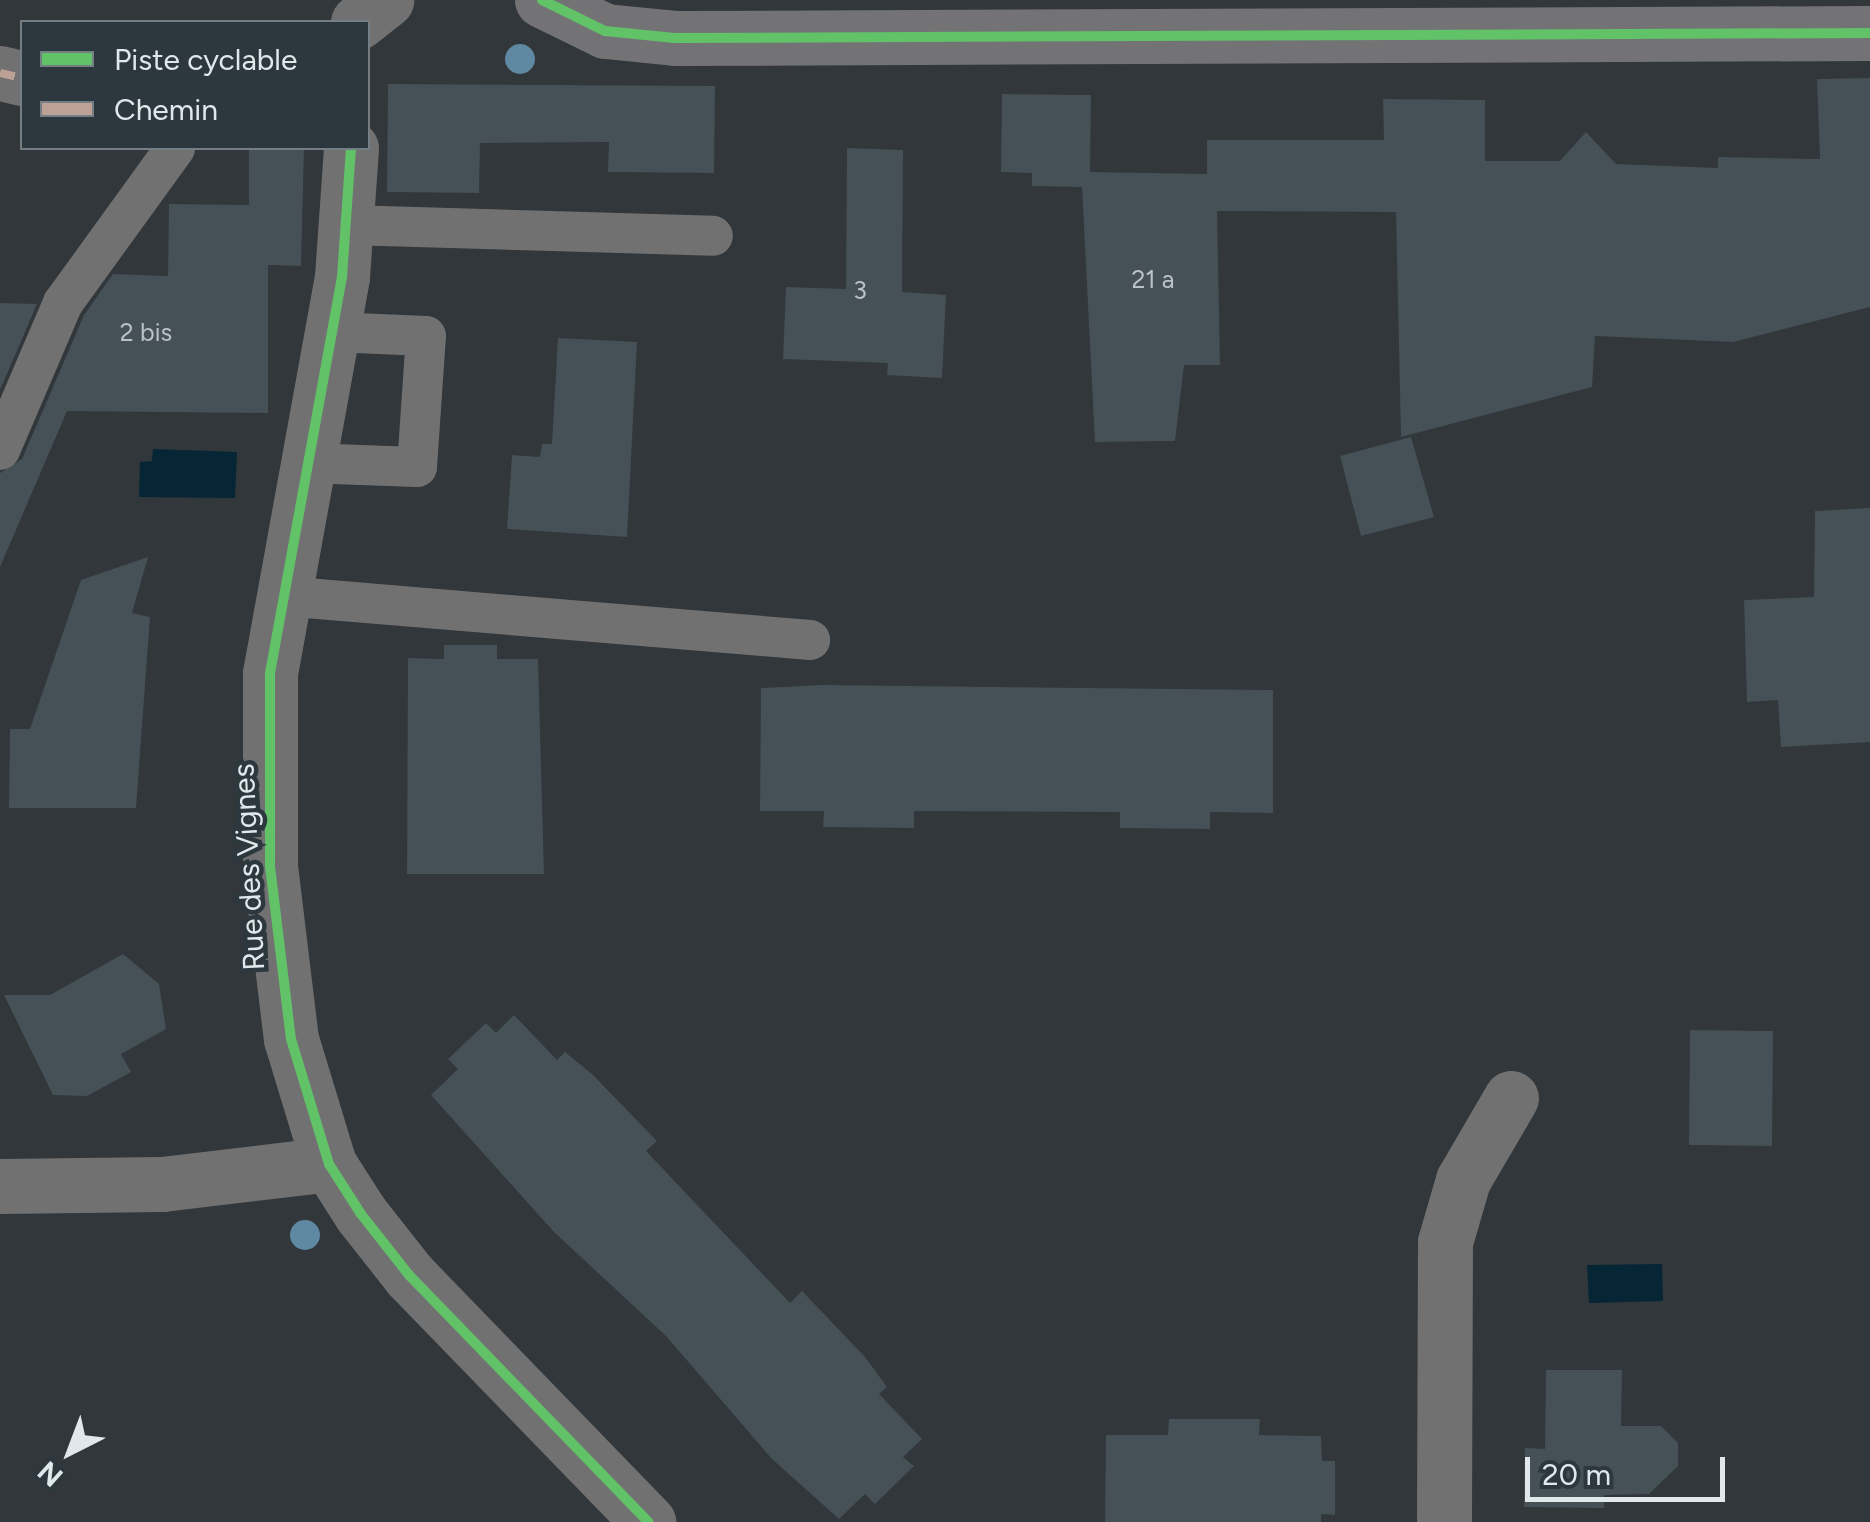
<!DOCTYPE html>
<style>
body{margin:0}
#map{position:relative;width:1870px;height:1522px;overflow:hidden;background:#31373a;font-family:Figtree,sans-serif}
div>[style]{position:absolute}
.water>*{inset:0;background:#062535}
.building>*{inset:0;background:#455057}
.lane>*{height:40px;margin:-20px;padding:0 20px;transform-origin:20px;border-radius:20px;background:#727172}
.street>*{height:55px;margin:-27.5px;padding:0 27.5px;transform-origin:27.5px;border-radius:27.5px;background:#727172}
.secondary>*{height:55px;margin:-27.5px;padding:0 27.5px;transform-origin:27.5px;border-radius:27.5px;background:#737376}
.quiet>*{height:8px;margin-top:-4px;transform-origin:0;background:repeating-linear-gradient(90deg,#bda197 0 15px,transparent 0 23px)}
.cycleway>*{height:10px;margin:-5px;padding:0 5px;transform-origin:5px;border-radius:5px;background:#61c268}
.trees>*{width:30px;height:30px;margin:-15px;border-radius:50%;background:#5f88a2}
span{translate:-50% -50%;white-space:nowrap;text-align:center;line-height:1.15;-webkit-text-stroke:9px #2d383e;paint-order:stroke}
.number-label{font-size:25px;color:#bac2c7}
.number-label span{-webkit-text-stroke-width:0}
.street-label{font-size:30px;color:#e1e8ec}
.legend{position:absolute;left:20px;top:20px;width:350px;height:130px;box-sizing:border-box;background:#2d383e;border:2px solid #757e84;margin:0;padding:12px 18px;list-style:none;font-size:30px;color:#e1e8ec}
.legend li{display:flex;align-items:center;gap:20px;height:50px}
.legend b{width:50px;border:2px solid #757e84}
.north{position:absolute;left:20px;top:1402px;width:100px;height:100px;-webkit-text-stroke:8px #2d383e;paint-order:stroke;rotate:222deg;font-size:28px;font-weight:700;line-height:40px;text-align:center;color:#e1e8ec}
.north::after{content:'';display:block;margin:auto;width:35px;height:45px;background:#e1e8ec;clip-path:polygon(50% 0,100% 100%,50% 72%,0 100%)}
.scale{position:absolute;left:1525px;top:1457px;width:200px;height:45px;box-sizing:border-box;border:5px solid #e1e8ec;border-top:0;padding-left:12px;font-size:30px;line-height:35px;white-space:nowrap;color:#e1e8ec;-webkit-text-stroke:8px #2d383e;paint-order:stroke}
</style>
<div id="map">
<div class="water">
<div style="clip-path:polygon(153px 449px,237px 452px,235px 498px,139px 497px,140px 462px,152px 461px)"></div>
<div style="clip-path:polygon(1662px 1264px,1663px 1301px,1589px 1303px,1587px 1265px)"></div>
</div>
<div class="building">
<div style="clip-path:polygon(1870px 78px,1870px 307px,1733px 342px,1595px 336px,1592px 387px,1401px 437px,1396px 212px,1217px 211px,1220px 365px,1184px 365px,1175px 441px,1095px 442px,1082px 187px,1032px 186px,1032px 173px,1001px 172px,1002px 94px,1091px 95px,1090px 172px,1207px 174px,1207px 140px,1384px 140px,1383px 99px,1485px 100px,1485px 161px,1560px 161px,1586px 132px,1616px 164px,1718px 168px,1718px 157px,1820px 159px,1817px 79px)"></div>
<div style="clip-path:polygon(388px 84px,715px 86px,714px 173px,608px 172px,609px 142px,480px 143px,479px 193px,387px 192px)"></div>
<div style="clip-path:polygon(249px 148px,304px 148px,301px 266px,268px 265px,268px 413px,67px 411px,0 567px,0 473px,22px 459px,84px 315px,113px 274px,168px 276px,169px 204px,249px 205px)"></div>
<div style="clip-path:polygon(847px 148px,903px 150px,902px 292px,946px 295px,942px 378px,887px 375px,888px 363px,783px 359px,786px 287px,846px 289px)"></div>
<div style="clip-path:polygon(0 303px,37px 304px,0 390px)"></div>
<div style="clip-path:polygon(558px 338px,637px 342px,627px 537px,507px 529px,512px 455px,540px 457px,542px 444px,552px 444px)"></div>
<div style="clip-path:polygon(1411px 437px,1434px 517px,1361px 536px,1340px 456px)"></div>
<div style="clip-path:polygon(1870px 508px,1870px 742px,1781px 747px,1778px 700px,1747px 702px,1744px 600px,1814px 597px,1815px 511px)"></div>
<div style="clip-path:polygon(148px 557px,132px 613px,150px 617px,136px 808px,9px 808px,10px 729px,30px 729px,81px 580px)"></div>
<div style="clip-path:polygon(444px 645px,497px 645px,497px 659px,538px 659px,544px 874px,407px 874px,408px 658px,444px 659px)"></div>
<div style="clip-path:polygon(823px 685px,1273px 690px,1273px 813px,1210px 812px,1210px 829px,1120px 828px,1120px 812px,914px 811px,914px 828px,823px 827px,824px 811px,760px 811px,761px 688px)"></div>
<div style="clip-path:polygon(123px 954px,159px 984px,166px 1029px,121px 1054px,131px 1072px,87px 1096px,53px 1095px,4px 995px,50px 995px)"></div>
<div style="clip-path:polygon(514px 1015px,557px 1060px,565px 1052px,593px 1075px,657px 1141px,646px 1151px,790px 1303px,802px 1291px,865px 1357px,887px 1387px,879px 1394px,922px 1439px,903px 1457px,914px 1466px,875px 1504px,865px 1494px,839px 1519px,772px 1459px,666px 1336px,554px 1232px,431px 1095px,458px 1069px,448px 1059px,486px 1023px,496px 1033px)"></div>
<div style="clip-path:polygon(1690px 1030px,1773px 1031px,1772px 1146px,1689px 1145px)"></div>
<div style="clip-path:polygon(1546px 1370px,1622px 1370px,1621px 1426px,1661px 1426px,1678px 1443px,1678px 1466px,1649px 1494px,1604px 1495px,1604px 1508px,1524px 1507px,1525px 1448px,1545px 1449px)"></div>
<div style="clip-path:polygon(1169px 1419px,1260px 1419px,1259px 1435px,1321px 1436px,1322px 1461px,1335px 1461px,1335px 1515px,1321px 1514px,1321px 1522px,1105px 1522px,1106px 1435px,1168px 1435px)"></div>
</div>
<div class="lane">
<div style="left:347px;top:225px;width:366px;rotate:1.7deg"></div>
<div style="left:0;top:450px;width:160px;rotate:-66.8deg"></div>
<div style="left:63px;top:303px;width:191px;rotate:-54.1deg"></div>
<div style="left:304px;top:463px;width:113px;rotate:2deg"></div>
<div style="left:417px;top:467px;width:131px;rotate:-86.1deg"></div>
<div style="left:426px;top:336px;width:94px;rotate:-177.6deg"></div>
<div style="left:282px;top:596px;width:530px;rotate:4.76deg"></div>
</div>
<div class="street">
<div style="left:358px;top:22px;width:36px;rotate:-38deg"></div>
<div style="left:0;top:73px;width:23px;rotate:13deg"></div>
<div style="left:351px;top:148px;width:129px;rotate:94deg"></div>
<div style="left:342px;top:277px;width:403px;rotate:100.3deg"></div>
<div style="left:270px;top:674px;width:192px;rotate:90deg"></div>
<div style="left:270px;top:866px;width:174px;rotate:83.1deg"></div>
<div style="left:291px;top:1039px;width:131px;rotate:73.1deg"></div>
<div style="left:329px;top:1164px;width:59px;rotate:57.4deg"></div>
<div style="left:361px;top:1214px;width:78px;rotate:51.8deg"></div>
<div style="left:409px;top:1275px;width:344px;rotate:45.9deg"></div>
<div style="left:0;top:1186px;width:162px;rotate:-0.7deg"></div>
<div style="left:162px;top:1184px;width:168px;rotate:-6.8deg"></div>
<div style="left:1444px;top:1522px;width:280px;rotate:-89.8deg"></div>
<div style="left:1445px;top:1242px;width:65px;rotate:-73.8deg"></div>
<div style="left:1463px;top:1180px;width:95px;rotate:-59.7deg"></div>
</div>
<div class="secondary">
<div style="left:542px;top:0;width:70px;rotate:26.2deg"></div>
<div style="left:605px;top:31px;width:70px;rotate:5.7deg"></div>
<div style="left:675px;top:38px;width:1195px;rotate:-0.24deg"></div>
</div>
<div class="quiet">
<div style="left:0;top:73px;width:23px;rotate:13deg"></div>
</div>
<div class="cycleway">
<div style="left:542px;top:0;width:70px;rotate:26.2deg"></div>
<div style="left:605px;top:31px;width:70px;rotate:5.7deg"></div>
<div style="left:675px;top:38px;width:1195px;rotate:-0.24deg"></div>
<div style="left:351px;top:148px;width:129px;rotate:94deg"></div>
<div style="left:342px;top:277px;width:403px;rotate:100.3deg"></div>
<div style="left:270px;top:674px;width:192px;rotate:90deg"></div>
<div style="left:270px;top:866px;width:174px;rotate:83.1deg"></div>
<div style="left:291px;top:1039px;width:131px;rotate:73.1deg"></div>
<div style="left:329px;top:1164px;width:59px;rotate:57.4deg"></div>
<div style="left:361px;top:1214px;width:78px;rotate:51.8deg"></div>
<div style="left:409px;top:1275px;width:344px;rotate:45.9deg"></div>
</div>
<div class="trees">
<div style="left:520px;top:59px"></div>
<div style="left:305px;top:1235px"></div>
</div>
<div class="number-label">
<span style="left:1153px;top:279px">21 a</span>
<span style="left:860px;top:290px">3</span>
<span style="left:146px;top:332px">2 bis</span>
</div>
<div class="street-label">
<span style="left:249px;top:867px;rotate:-93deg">Rue des Vignes</span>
</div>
<ul class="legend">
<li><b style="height:12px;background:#61c268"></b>Piste cyclable</li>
<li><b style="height:12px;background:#bda197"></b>Chemin</li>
</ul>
<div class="north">N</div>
<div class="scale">20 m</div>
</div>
